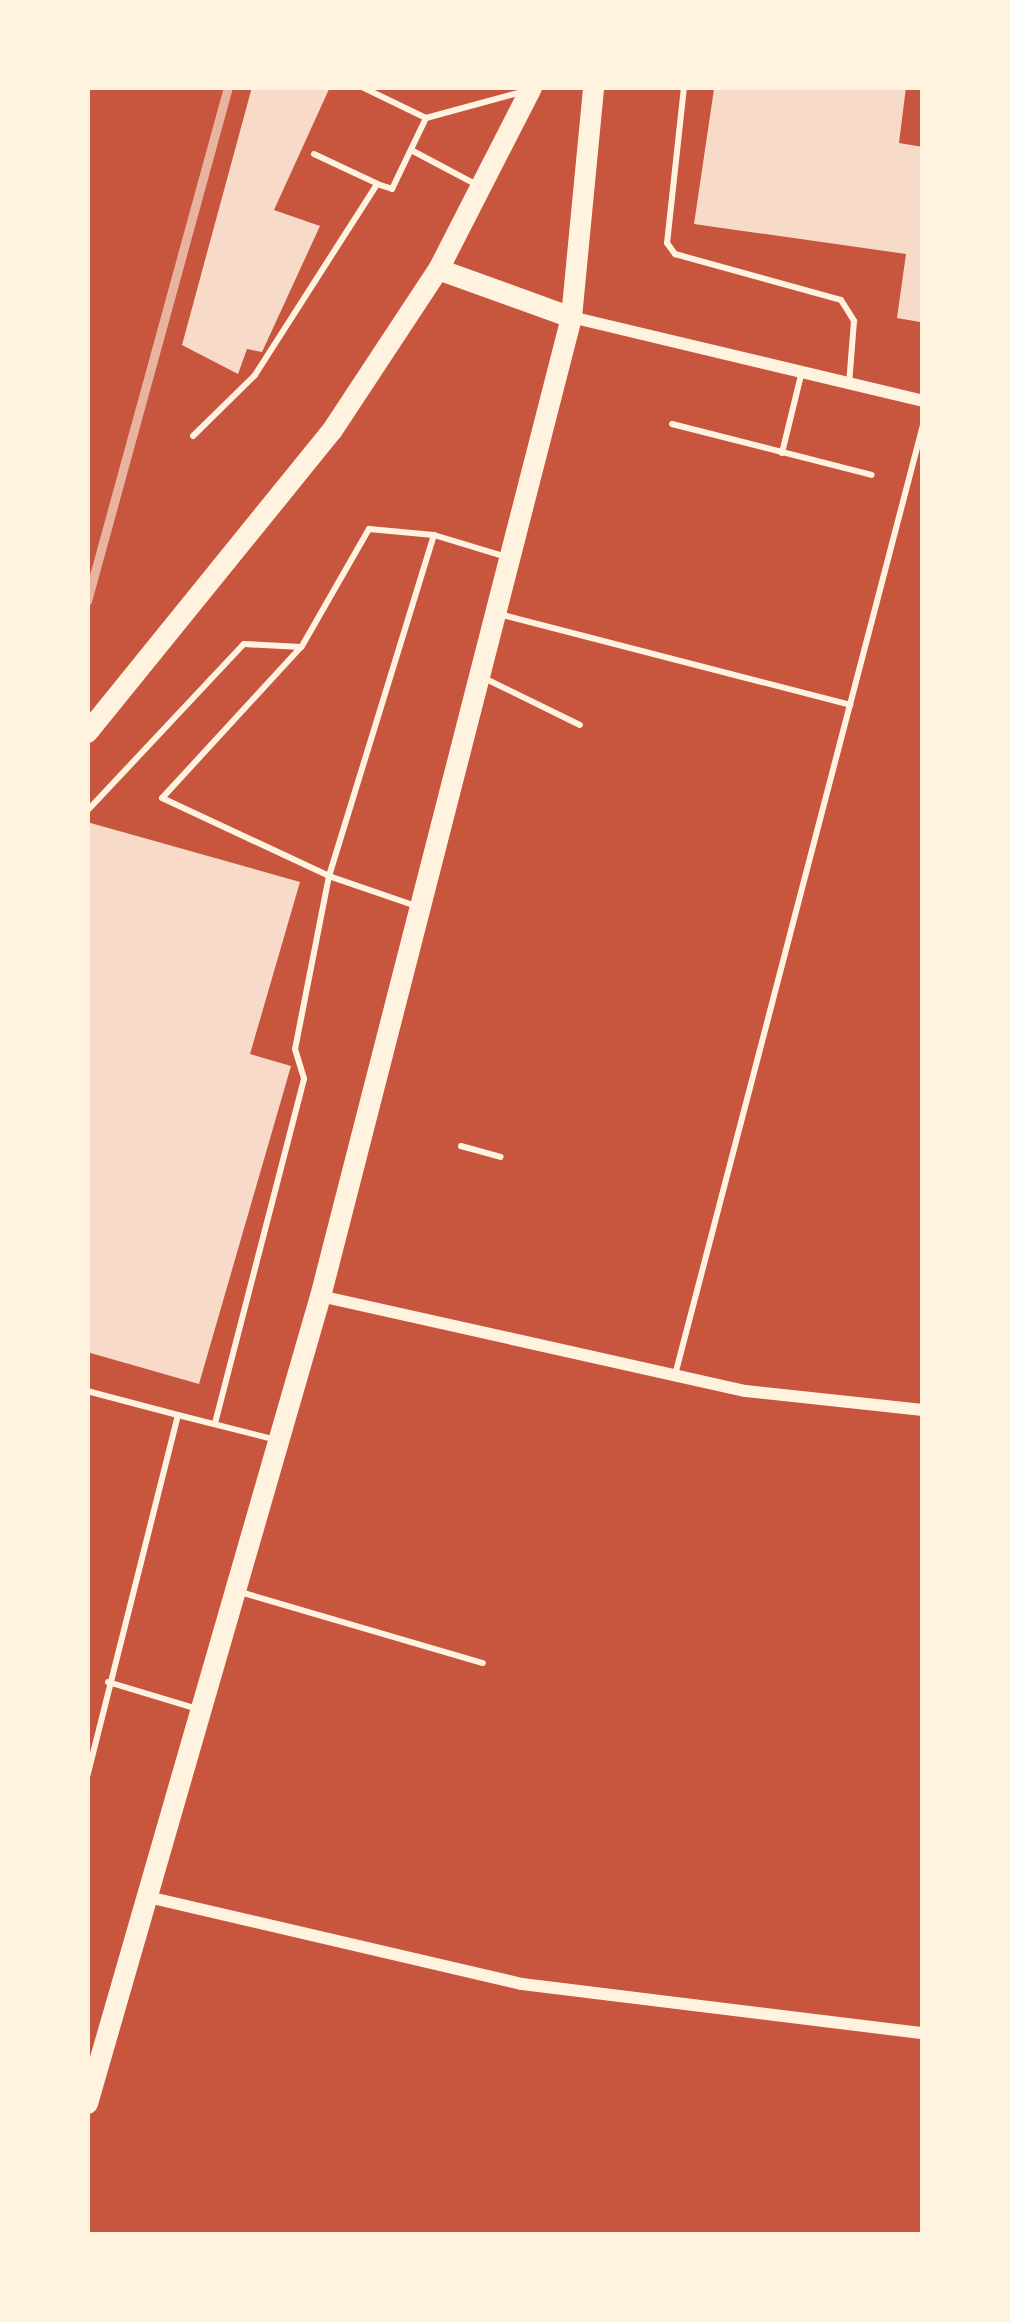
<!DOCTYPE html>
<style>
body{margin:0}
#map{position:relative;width:1010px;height:2322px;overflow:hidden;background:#c8553d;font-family:Literata,serif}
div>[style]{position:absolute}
.building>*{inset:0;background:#f7dbc8}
.service>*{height:6px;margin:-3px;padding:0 3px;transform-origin:3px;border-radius:3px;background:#fff3e0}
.minor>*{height:12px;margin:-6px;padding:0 6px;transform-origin:6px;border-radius:6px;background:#fff3e0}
.primary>*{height:21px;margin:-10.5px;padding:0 10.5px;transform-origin:10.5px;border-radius:10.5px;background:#fff3e0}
.rail>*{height:9px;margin:-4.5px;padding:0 4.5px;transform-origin:4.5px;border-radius:4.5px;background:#e9b49f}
span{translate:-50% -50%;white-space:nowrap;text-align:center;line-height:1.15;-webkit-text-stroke:10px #fff3e0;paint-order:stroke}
.frame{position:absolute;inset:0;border:90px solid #fff3e0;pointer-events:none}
</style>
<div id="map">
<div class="building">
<div style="clip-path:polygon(252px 87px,330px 87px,274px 210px,320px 226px,262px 352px,247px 349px,238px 374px,182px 345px)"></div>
<div style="clip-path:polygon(731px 87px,906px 87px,899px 143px,923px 147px,920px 322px,897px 318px,906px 254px,694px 224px,714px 89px)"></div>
<div style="clip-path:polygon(87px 822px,300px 882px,250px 1054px,291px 1066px,199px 1384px,87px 1352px)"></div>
</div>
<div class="service">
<div style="left:684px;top:87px;width:157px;rotate:96.2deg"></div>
<div style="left:667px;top:243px;width:14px;rotate:54deg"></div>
<div style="left:675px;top:254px;width:172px;rotate:15.5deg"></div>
<div style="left:841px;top:300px;width:25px;rotate:58deg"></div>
<div style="left:854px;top:321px;width:63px;rotate:94.5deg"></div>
<div style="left:426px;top:118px;width:99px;rotate:-15.2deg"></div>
<div style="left:411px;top:150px;width:75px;rotate:27.9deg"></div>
<div style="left:314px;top:154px;width:68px;rotate:25.1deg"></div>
<div style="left:672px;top:424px;width:206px;rotate:14.3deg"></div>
<div style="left:193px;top:436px;width:87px;rotate:-44.5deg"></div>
<div style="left:255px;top:375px;width:227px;rotate:-57.4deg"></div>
<div style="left:377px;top:184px;width:16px;rotate:18deg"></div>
<div style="left:392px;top:189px;width:79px;rotate:-64.4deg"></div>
<div style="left:426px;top:118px;width:71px;rotate:-154.2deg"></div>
<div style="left:782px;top:453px;width:80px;rotate:-76.3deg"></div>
<div style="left:499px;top:614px;width:363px;rotate:14.5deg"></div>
<div style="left:302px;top:646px;width:135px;rotate:-60.2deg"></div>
<div style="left:369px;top:529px;width:65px;rotate:5.3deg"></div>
<div style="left:482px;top:677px;width:109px;rotate:26.1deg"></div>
<div style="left:87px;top:811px;width:229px;rotate:-46.8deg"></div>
<div style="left:244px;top:644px;width:57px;rotate:3deg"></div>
<div style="left:301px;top:647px;width:205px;rotate:132.6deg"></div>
<div style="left:162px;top:798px;width:184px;rotate:25deg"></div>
<div style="left:329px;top:876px;width:176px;rotate:101.1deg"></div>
<div style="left:295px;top:1049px;width:31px;rotate:73deg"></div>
<div style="left:304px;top:1079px;width:356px;rotate:104.5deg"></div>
<div style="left:416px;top:906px;width:92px;rotate:-161deg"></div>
<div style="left:329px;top:876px;width:357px;rotate:-72.9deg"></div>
<div style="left:434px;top:535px;width:72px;rotate:16.9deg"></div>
<div style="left:461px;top:1146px;width:41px;rotate:15.4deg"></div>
<div style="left:675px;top:1375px;width:982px;rotate:-75.37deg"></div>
<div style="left:87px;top:1391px;width:94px;rotate:14.8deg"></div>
<div style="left:178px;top:1415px;width:372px;rotate:104.1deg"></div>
<div style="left:178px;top:1415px;width:98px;rotate:14.2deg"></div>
<div style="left:240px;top:1592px;width:253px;rotate:16.3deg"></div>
<div style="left:108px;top:1682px;width:94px;rotate:16.7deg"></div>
</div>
<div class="minor">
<div style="left:571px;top:317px;width:362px;rotate:13.4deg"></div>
<div style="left:320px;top:1296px;width:436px;rotate:12.6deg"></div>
<div style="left:746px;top:1391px;width:178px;rotate:6.1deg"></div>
<div style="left:148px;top:1897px;width:384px;rotate:13.1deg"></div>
<div style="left:522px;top:1984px;width:404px;rotate:7deg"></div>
</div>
<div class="primary">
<div style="left:438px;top:269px;width:141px;rotate:19.8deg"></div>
<div style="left:87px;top:732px;width:387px;rotate:-51deg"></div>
<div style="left:331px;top:431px;width:194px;rotate:-56.6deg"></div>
<div style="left:438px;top:269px;width:204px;rotate:-62.9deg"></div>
<div style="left:87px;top:2103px;width:840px;rotate:-73.9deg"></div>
<div style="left:320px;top:1296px;width:1011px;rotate:-75.62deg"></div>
<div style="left:571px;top:317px;width:231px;rotate:-84.5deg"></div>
</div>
<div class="rail">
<div style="left:87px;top:601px;width:533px;rotate:-74.66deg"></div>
</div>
<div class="frame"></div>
</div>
